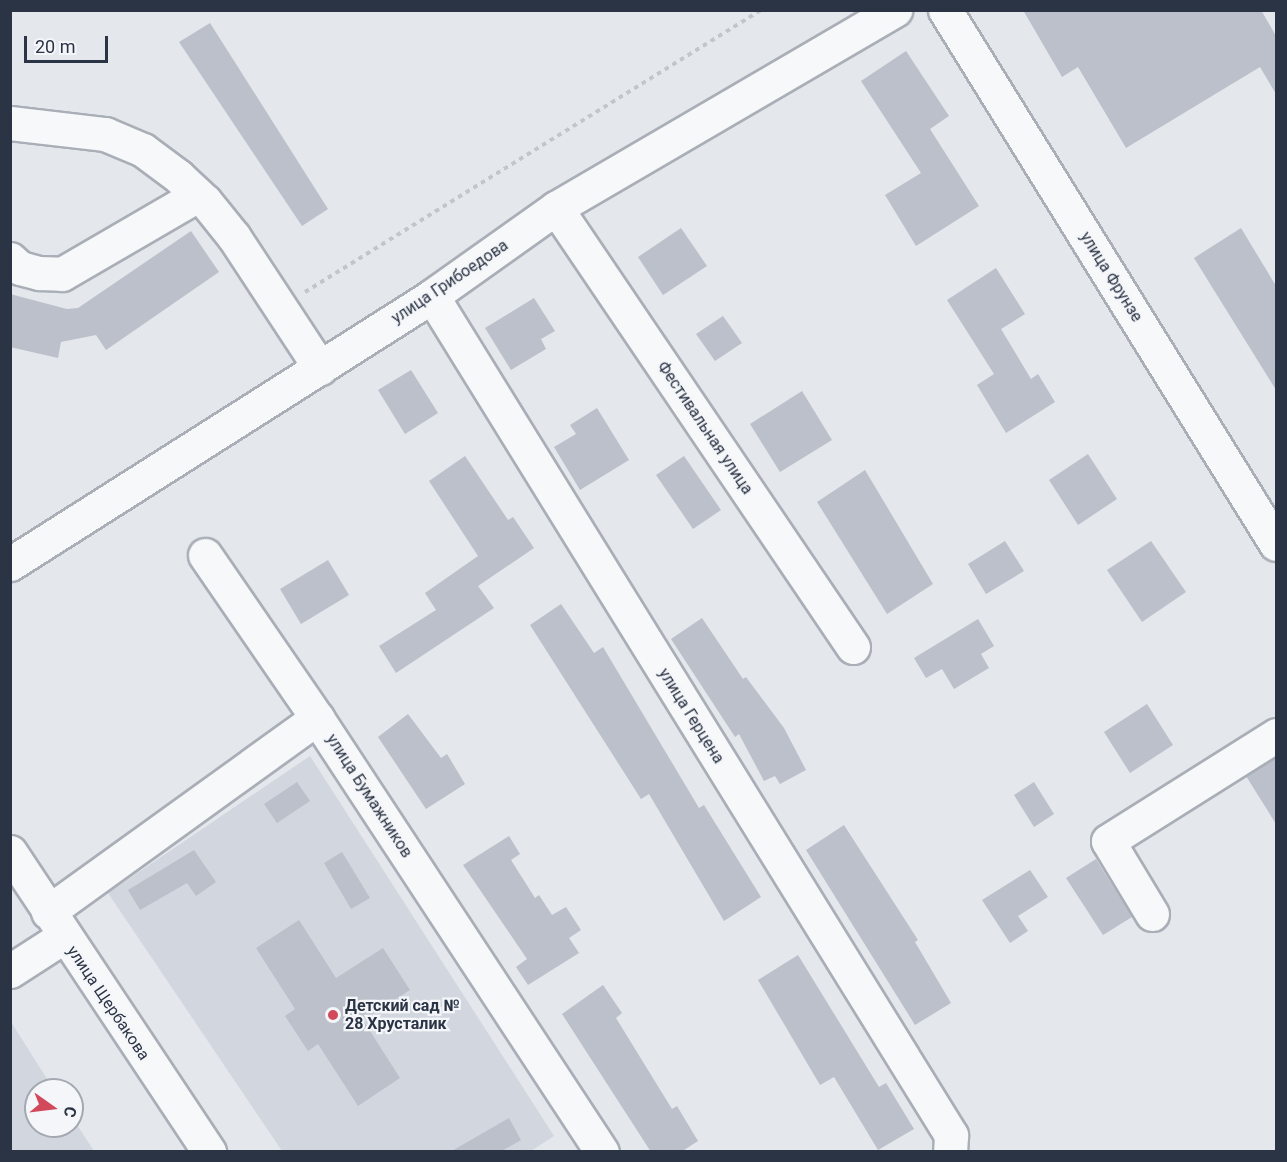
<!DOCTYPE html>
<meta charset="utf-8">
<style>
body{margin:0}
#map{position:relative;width:1287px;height:1162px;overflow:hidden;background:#e4e7ec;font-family:Roboto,sans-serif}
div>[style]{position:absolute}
.built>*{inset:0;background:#d2d6de}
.building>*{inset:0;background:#bbc0ca}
.path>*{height:4px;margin-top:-2px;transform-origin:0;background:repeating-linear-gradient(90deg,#c2c5cb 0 4.5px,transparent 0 9px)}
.roads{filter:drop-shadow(2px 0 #a9aeb7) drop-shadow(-2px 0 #a9aeb7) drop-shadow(0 2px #a9aeb7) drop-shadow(0 -2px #a9aeb7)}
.minor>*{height:33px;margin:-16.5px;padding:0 16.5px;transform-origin:16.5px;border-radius:16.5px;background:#f7f8fa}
.dots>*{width:16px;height:16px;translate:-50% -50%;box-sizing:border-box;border:3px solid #f4f6f9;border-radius:50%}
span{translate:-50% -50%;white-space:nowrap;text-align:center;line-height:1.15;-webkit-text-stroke:4.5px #f4f6f9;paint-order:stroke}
.street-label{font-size:16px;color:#2b3445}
.poi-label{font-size:16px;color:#2b3445;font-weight:700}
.left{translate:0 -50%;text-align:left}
.frame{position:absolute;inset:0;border:12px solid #2b3445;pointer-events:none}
.north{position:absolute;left:24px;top:1078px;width:60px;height:60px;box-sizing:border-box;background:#f4f6f9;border:2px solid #a4a8b1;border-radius:50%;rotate:104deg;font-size:16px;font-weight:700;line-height:24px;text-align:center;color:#2b3445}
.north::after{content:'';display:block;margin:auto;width:21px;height:27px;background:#d1495b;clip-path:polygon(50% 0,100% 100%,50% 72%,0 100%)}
.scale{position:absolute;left:24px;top:36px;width:84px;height:27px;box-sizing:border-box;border:3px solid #2b3445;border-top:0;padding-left:8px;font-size:18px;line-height:21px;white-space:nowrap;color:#2b3445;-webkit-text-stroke:4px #f4f6f9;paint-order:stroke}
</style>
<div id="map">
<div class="built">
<div style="clip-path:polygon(310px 756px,554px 1136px,531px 1151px,282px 1151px,108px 893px)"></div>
<div style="clip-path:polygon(11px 1022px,54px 1090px,36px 1090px,36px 1126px,72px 1126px,72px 1117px,94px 1151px,11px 1151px)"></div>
</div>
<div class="building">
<div style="clip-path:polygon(1023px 10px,1261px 10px,1276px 36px,1276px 94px,1260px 67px,1126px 148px,1078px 67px,1062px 77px)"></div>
<div style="clip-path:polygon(210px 23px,328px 209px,302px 226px,179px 42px)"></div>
<div style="clip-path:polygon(906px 51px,949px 116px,930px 129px,979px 206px,916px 246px,885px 195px,921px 173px,861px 81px)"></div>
<div style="clip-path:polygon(681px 228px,707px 266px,663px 295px,638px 257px)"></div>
<div style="clip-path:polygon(1241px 228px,1276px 286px,1276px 390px,1194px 258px)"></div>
<div style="clip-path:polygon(191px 231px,219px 272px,106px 350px,96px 335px,61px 342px,58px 358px,10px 347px,10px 294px,67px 309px,78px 308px)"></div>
<div style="clip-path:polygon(996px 268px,1025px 314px,1001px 329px,1031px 379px,1038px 374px,1055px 402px,1006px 433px,977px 385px,994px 374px,947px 300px)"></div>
<div style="clip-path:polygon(534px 298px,555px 331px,541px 339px,546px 349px,511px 370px,485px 328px)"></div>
<div style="clip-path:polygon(723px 316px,742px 343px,715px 361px,696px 334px)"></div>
<div style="clip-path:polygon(411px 370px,438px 413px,405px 434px,378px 390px)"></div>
<div style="clip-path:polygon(802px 391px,832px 440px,780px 472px,750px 424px)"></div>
<div style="clip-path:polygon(597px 408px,629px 460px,580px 490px,554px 447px,576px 434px,570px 425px)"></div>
<div style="clip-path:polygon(1088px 454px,1117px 499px,1078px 525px,1049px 480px)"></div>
<div style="clip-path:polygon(465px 456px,508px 520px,513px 517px,534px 548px,478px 586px,494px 608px,396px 673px,379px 646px,436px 610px,425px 593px,478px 556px,429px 481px)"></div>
<div style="clip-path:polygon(684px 456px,721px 510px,693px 529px,656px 475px)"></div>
<div style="clip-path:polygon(865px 470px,933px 584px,887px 614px,817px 502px)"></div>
<div style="clip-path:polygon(1005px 541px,1024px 571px,986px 594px,968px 564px)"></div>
<div style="clip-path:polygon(1151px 541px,1186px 592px,1142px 622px,1107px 570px)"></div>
<div style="clip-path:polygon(328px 560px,349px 595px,301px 624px,280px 589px)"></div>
<div style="clip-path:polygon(561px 604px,594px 653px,603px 647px,699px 808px,704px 805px,761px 897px,724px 921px,649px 794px,641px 799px,530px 625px)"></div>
<div style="clip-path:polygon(702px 618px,743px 679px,746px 677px,784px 728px,806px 770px,780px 784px,775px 776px,764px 781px,739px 734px,735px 737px,671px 639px)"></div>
<div style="clip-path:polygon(978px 619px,994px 646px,981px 654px,989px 668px,954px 689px,942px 669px,926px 678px,914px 658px)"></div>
<div style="clip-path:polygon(1147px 704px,1173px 745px,1130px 773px,1104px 732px)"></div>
<div style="clip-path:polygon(408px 714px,441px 758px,447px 754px,465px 784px,426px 809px,378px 737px)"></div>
<div style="clip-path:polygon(1276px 757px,1276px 824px,1246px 776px)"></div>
<div style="clip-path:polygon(297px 782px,310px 801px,277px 823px,264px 804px)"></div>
<div style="clip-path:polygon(1034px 782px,1054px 814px,1034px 827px,1014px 795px)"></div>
<div style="clip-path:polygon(844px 825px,918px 940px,915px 942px,951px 1003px,915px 1025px,806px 850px)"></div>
<div style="clip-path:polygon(509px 836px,520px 854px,511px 860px,535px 898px,539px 895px,552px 915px,566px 907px,581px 930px,569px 938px,579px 953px,528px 985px,516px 967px,527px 959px,463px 865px)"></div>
<div style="clip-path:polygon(194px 850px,216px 882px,196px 896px,187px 883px,140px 910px,128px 890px)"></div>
<div style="clip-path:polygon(342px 852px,370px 898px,351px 909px,324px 863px)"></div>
<div style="clip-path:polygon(1096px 859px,1132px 917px,1103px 935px,1066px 878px)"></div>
<div style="clip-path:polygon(1030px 870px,1048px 897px,1018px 916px,1028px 931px,1010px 943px,982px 900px)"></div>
<div style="clip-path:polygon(299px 920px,336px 978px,383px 948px,410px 990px,363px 1020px,400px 1078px,358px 1106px,318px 1044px,308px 1051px,285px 1016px,295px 1009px,256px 948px)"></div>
<div style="clip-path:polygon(798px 955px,879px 1087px,886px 1083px,914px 1129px,878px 1150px,834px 1077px,820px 1085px,758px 980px)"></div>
<div style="clip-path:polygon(603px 985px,622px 1013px,616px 1018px,672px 1109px,677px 1106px,698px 1141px,681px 1152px,651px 1152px,562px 1014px)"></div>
<div style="clip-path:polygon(509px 1118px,521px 1140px,500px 1152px,450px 1152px)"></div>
</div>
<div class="path">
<div style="left:305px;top:292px;width:536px;rotate:-31.73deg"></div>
</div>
<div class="roads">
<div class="minor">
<div style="left:945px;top:10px;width:628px;rotate:58.21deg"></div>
<div style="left:10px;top:123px;width:96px;rotate:6.6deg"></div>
<div style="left:105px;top:134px;width:41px;rotate:22.8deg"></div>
<div style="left:143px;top:150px;width:44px;rotate:36.6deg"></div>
<div style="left:178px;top:176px;width:37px;rotate:43deg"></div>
<div style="left:205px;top:201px;width:46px;rotate:51.1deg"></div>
<div style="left:234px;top:237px;width:157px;rotate:56.7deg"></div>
<div style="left:556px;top:208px;width:530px;rotate:55.92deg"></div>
<div style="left:10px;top:259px;width:13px;rotate:42deg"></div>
<div style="left:20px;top:268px;width:20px;rotate:15deg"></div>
<div style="left:39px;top:273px;width:23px;rotate:2deg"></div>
<div style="left:62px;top:274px;width:157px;rotate:-30.2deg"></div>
<div style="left:432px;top:296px;width:987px;rotate:58.26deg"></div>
<div style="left:951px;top:1135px;width:17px;rotate:93deg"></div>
<div style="left:205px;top:555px;width:198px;rotate:55.5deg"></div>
<div style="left:10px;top:564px;width:500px;rotate:-32.4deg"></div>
<div style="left:432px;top:296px;width:152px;rotate:-35.4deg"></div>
<div style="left:556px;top:208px;width:393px;rotate:-30.3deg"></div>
<div style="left:10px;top:852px;width:360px;rotate:56.4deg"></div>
<div style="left:48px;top:912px;width:332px;rotate:-35.8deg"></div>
<div style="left:317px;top:718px;width:519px;rotate:56.71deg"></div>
<div style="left:1152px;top:914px;width:85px;rotate:-121.1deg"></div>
<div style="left:1108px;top:841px;width:199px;rotate:-32.2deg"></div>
<div style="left:10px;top:971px;width:63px;rotate:-32.7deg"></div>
</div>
</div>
<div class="dots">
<div style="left:333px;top:1015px;background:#d1495b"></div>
</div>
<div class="street-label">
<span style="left:1111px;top:277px;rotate:58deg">улица Фрунзе</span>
<span style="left:450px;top:282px;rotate:-34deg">улица Грибоедова</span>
<span style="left:705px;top:428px;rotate:56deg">Фестивальная улица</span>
<span style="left:691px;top:716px;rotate:58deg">улица Герцена</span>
<span style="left:369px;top:796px;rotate:57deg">улица Бумажников</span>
<span style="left:108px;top:1003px;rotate:56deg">улица Щербакова</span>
</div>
<div class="poi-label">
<span class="left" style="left:345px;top:1015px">Детский сад №<br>28 Хрусталик</span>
</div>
<div class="frame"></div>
<div class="north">С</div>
<div class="scale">20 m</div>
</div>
